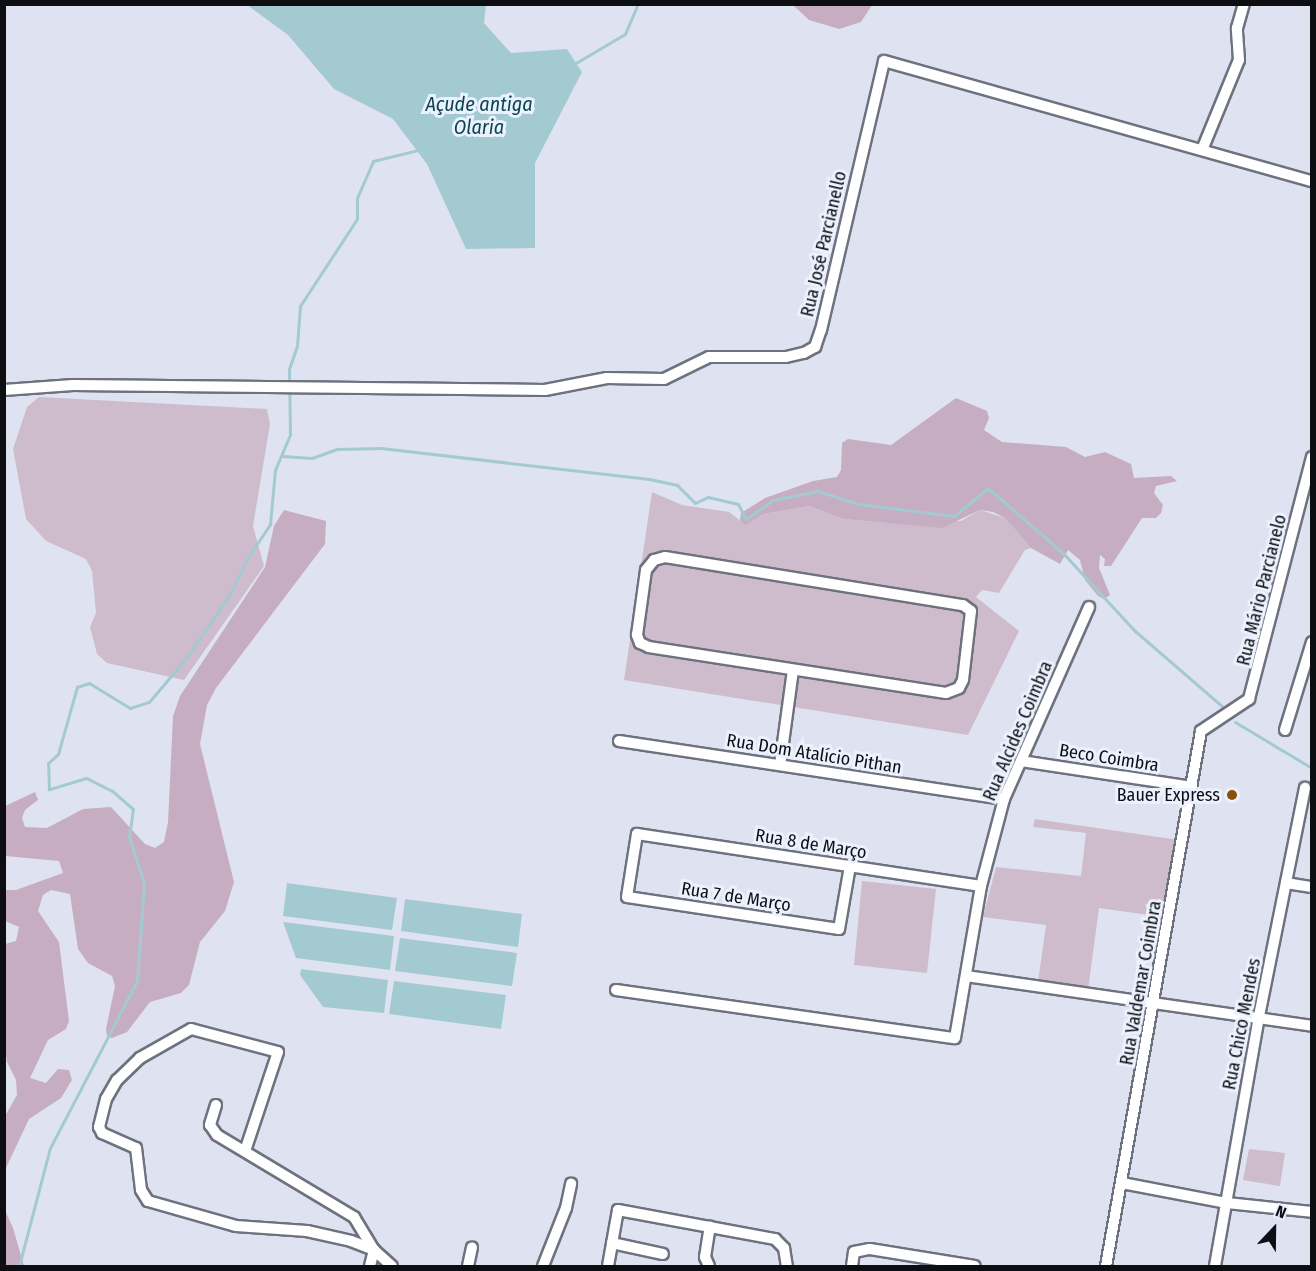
<!DOCTYPE html>
<meta charset="utf-8">
<style>
body{margin:0}
#map{position:relative;width:1316px;height:1271px;overflow:hidden;background:#dfe3f1;font-family:"Fira Sans Condensed",sans-serif}
div>[style]{position:absolute}
.green>*{inset:0;background:#cebccc}
.forest>*{inset:0;background:#c6adc2}
.water>*{inset:0;background:#a4cad1}
.stream>*{height:3px;margin:-1.5px;padding:0 1.5px;transform-origin:1.5px;border-radius:1.5px;background:#a4cad1}
.roads{filter:drop-shadow(2px 0 #6e727e) drop-shadow(-2px 0 #6e727e) drop-shadow(0 2px #6e727e) drop-shadow(0 -2px #6e727e)}
.minor>*{height:10px;margin:-5px;padding:0 5px;transform-origin:5px;border-radius:5px;background:#fff}
.dots>*{width:16px;height:16px;translate:-50% -50%;box-sizing:border-box;border:3px solid #ecf1fe;border-radius:50%}
span{translate:-50% -50%;white-space:nowrap;text-align:center;line-height:1.15;-webkit-text-stroke:6px #ecf1fe;paint-order:stroke}
.street-label{font-size:18px;color:#0c0e12}
.poi-label{font-size:18px;color:#0c0e12}
.right{translate:-100% -50%;text-align:right}
.water-label{font-size:20px;color:#0c454e;font-style:italic}
.frame{position:absolute;inset:0;border:6px solid #0c0e12;pointer-events:none}
.north{position:absolute;left:1244px;top:1199px;width:60px;height:60px;-webkit-text-stroke:4px #ecf1fe;paint-order:stroke;rotate:22deg;font-size:16px;font-weight:700;line-height:24px;text-align:center;color:#0c0e12}
.north::after{content:'';display:block;margin:auto;width:21px;height:27px;background:#0c0e12;clip-path:polygon(50% 0,100% 100%,50% 72%,0 100%)}
</style>
<div id="map">
<div class="green">
<div style="clip-path:polygon(39px 397px,267px 409px,270px 424px,253px 526px,264px 566px,184px 680px,107px 663px,97px 654px,90px 627px,96px 613px,92px 571px,86px 559px,46px 541px,26px 519px,13px 449px,27px 407px)"></div>
<div style="clip-path:polygon(652px 492px,682px 505px,729px 512px,745px 524px,764px 514px,809px 506px,843px 519px,888px 523px,961px 521px,980px 510px,1005px 518px,1031px 548px,1025px 550px,999px 593px,982px 590px,976px 597px,1019px 631px,968px 735px,624px 680px)"></div>
<div style="clip-path:polygon(1035px 819px,1179px 840px,1163px 917px,1099px 908px,1088px 990px,1038px 982px,1046px 925px,983px 917px,996px 867px,1081px 876px,1086px 833px,1033px 827px)"></div>
<div style="clip-path:polygon(862px 881px,936px 889px,927px 973px,854px 965px)"></div>
<div style="clip-path:polygon(1249px 1149px,1285px 1153px,1280px 1186px,1243px 1180px)"></div>
</div>
<div class="forest">
<div style="clip-path:polygon(793px 5px,793px 4px,872px 5px,861px 22px,839px 29px,809px 20px)"></div>
<div style="clip-path:polygon(956px 398px,987px 411px,989px 418px,984px 430px,1002px 442px,1066px 447px,1085px 457px,1105px 452px,1131px 464px,1134px 478px,1171px 476px,1177px 481px,1156px 486px,1154px 493px,1163px 505px,1161px 513px,1156px 518px,1142px 518px,1111px 566px,1104px 566px,1105px 559px,1100px 555px,1099px 568px,1110px 595px,1104px 599px,1098px 596px,1085px 580px,1080px 560px,1068px 550px,1060px 564px,1031px 548px,1005px 518px,993px 512px,980px 510px,942px 528px,843px 519px,809px 506px,764px 514px,745px 525px,740px 520px,741px 513px,765px 498px,813px 481px,837px 477px,841px 470px,842px 443px,848px 439px,891px 445px)"></div>
<div style="clip-path:polygon(284px 510px,326px 521px,325px 544px,216px 688px,207px 705px,200px 744px,234px 882px,225px 911px,200px 942px,189px 985px,181px 993px,150px 1002px,127px 1032px,112px 1038px,107px 1036px,106px 1029px,115px 986px,112px 976px,88px 963px,78px 949px,70px 894px,51px 890px,43px 895px,38px 911px,59px 942px,69px 1021px,66px 1029px,48px 1040px,30px 1078px,46px 1083px,58px 1069px,69px 1070px,72px 1080px,61px 1098px,29px 1119px,5px 1170px,5px 1116px,17px 1095px,16px 1080px,7px 1062px,5px 1046px,5px 944px,16px 941px,19px 927px,5px 921px,5px 890px,16px 890px,63px 873px,59px 861px,5px 856px,5px 806px,35px 792px,38px 800px,25px 810px,22px 818px,25px 827px,47px 828px,83px 809px,111px 807px,145px 844px,155px 848px,164px 842px,168px 822px,173px 716px,180px 696px,265px 567px,274px 526px)"></div>
<div style="clip-path:polygon(5px 1210px,13px 1228px,24px 1266px,5px 1266px)"></div>
</div>
<div class="water">
<div style="clip-path:polygon(247px 5px,486px 5px,484px 23px,511px 53px,567px 49px,582px 72px,535px 163px,535px 248px,466px 249px,427px 164px,393px 119px,334px 89px,288px 35px)"></div>
<div style="clip-path:polygon(287px 883px,397px 898px,392px 930px,283px 916px)"></div>
<div style="clip-path:polygon(405px 899px,522px 914px,518px 947px,401px 931px)"></div>
<div style="clip-path:polygon(283px 922px,394px 936px,390px 970px,296px 958px)"></div>
<div style="clip-path:polygon(400px 938px,517px 953px,512px 986px,395px 971px)"></div>
<div style="clip-path:polygon(301px 969px,388px 980px,384px 1013px,323px 1007px,300px 975px)"></div>
<div style="clip-path:polygon(394px 981px,506px 995px,501px 1029px,389px 1014px)"></div>
</div>
<div class="stream">
<div style="left:574px;top:64px;width:59px;rotate:-30.5deg"></div>
<div style="left:625px;top:34px;width:33px;rotate:-67deg"></div>
<div style="left:282px;top:456px;width:30px;rotate:4deg"></div>
<div style="left:312px;top:458px;width:27px;rotate:-20deg"></div>
<div style="left:337px;top:449px;width:44px;rotate:-1.3deg"></div>
<div style="left:381px;top:448px;width:270px;rotate:6.6deg"></div>
<div style="left:649px;top:479px;width:29px;rotate:12deg"></div>
<div style="left:677px;top:485px;width:25px;rotate:45deg"></div>
<div style="left:695px;top:503px;width:14px;rotate:-25deg"></div>
<div style="left:708px;top:497px;width:31px;rotate:13deg"></div>
<div style="left:738px;top:504px;width:17px;rotate:62deg"></div>
<div style="left:746px;top:519px;width:33px;rotate:-35deg"></div>
<div style="left:773px;top:500px;width:46px;rotate:-11.3deg"></div>
<div style="left:818px;top:491px;width:42px;rotate:18deg"></div>
<div style="left:858px;top:504px;width:97px;rotate:7.1deg"></div>
<div style="left:954px;top:516px;width:44px;rotate:-39.5deg"></div>
<div style="left:988px;top:488px;width:99px;rotate:40.9deg"></div>
<div style="left:1063px;top:553px;width:106px;rotate:47.3deg"></div>
<div style="left:1135px;top:631px;width:116px;rotate:40.8deg"></div>
<div style="left:1235px;top:722px;width:90px;rotate:30.9deg"></div>
<div style="left:19px;top:1266px;width:122px;rotate:-75.3deg"></div>
<div style="left:50px;top:1148px;width:188px;rotate:-62.5deg"></div>
<div style="left:137px;top:981px;width:98px;rotate:-85.9deg"></div>
<div style="left:144px;top:883px;width:48px;rotate:-108.1deg"></div>
<div style="left:129px;top:837px;width:28px;rotate:-82deg"></div>
<div style="left:133px;top:809px;width:28px;rotate:-139deg"></div>
<div style="left:112px;top:791px;width:29px;rotate:-153deg"></div>
<div style="left:86px;top:778px;width:39px;rotate:163deg"></div>
<div style="left:49px;top:789px;width:26px;rotate:-92deg"></div>
<div style="left:48px;top:763px;width:13px;rotate:-42deg"></div>
<div style="left:58px;top:754px;width:70px;rotate:-74.2deg"></div>
<div style="left:77px;top:687px;width:13px;rotate:-18deg"></div>
<div style="left:89px;top:683px;width:48px;rotate:31.4deg"></div>
<div style="left:130px;top:708px;width:20px;rotate:-18deg"></div>
<div style="left:149px;top:702px;width:59px;rotate:-49.8deg"></div>
<div style="left:187px;top:657px;width:76px;rotate:-55.7deg"></div>
<div style="left:230px;top:594px;width:41px;rotate:-64.1deg"></div>
<div style="left:248px;top:557px;width:40px;rotate:-56deg"></div>
<div style="left:270px;top:524px;width:54px;rotate:-84.7deg"></div>
<div style="left:275px;top:470px;width:39px;rotate:-67deg"></div>
<div style="left:290px;top:434px;width:65px;rotate:-90.9deg"></div>
<div style="left:289px;top:369px;width:24px;rotate:-71deg"></div>
<div style="left:297px;top:346px;width:40px;rotate:-85.7deg"></div>
<div style="left:300px;top:306px;width:104px;rotate:-56.8deg"></div>
<div style="left:357px;top:219px;width:21px;rotate:-90deg"></div>
<div style="left:357px;top:198px;width:40px;rotate:-66.6deg"></div>
<div style="left:373px;top:161px;width:46px;rotate:-13.7deg"></div>
</div>
<div class="roads">
<div class="minor">
<div style="left:1202px;top:150px;width:97px;rotate:-67.7deg"></div>
<div style="left:1239px;top:60px;width:32px;rotate:-94deg"></div>
<div style="left:1237px;top:28px;width:25px;rotate:-74deg"></div>
<div style="left:4px;top:390px;width:69px;rotate:-4.1deg"></div>
<div style="left:73px;top:385px;width:472px;rotate:0.6deg"></div>
<div style="left:545px;top:390px;width:63px;rotate:-11deg"></div>
<div style="left:607px;top:378px;width:57px;rotate:1deg"></div>
<div style="left:664px;top:379px;width:50px;rotate:-26.1deg"></div>
<div style="left:709px;top:357px;width:77px"></div>
<div style="left:786px;top:357px;width:18px;rotate:-13deg"></div>
<div style="left:804px;top:353px;width:13px;rotate:-29deg"></div>
<div style="left:815px;top:347px;width:18px;rotate:-71deg"></div>
<div style="left:821px;top:330px;width:276px;rotate:-76.8deg"></div>
<div style="left:884px;top:61px;width:445px;rotate:15.7deg"></div>
<div style="left:665px;top:557px;width:302px;rotate:9.2deg"></div>
<div style="left:963px;top:605px;width:10px;rotate:37deg"></div>
<div style="left:971px;top:611px;width:69px;rotate:96.6deg"></div>
<div style="left:963px;top:680px;width:9px;rotate:117deg"></div>
<div style="left:959px;top:688px;width:14px;rotate:159deg"></div>
<div style="left:946px;top:693px;width:301px;rotate:-171.2deg"></div>
<div style="left:649px;top:647px;width:10px;rotate:-156deg"></div>
<div style="left:640px;top:643px;width:9px;rotate:-111deg"></div>
<div style="left:637px;top:635px;width:66px;rotate:-82.1deg"></div>
<div style="left:646px;top:570px;width:13px;rotate:-51deg"></div>
<div style="left:654px;top:560px;width:11px;rotate:-15deg"></div>
<div style="left:1285px;top:730px;width:92px;rotate:-72.9deg"></div>
<div style="left:619px;top:741px;width:389px;rotate:8.6deg"></div>
<div style="left:1021px;top:761px;width:173px;rotate:8.6deg"></div>
<div style="left:780px;top:765px;width:96px;rotate:-82.2deg"></div>
<div style="left:850px;top:866px;width:64px;rotate:99.9deg"></div>
<div style="left:839px;top:929px;width:214px;rotate:-171.4deg"></div>
<div style="left:627px;top:897px;width:64px;rotate:-81deg"></div>
<div style="left:637px;top:834px;width:348px;rotate:8.6deg"></div>
<div style="left:1286px;top:883px;width:26px;rotate:9deg"></div>
<div style="left:966px;top:976px;width:350px;rotate:8.2deg"></div>
<div style="left:616px;top:990px;width:342px;rotate:8.1deg"></div>
<div style="left:955px;top:1038px;width:154px;rotate:-80.3deg"></div>
<div style="left:981px;top:886px;width:90px;rotate:-75.2deg"></div>
<div style="left:1004px;top:799px;width:210px;rotate:-66.1deg"></div>
<div style="left:216px;top:1105px;width:21px;rotate:107deg"></div>
<div style="left:210px;top:1125px;width:12px;rotate:55deg"></div>
<div style="left:217px;top:1135px;width:160px;rotate:30.9deg"></div>
<div style="left:354px;top:1217px;width:39px;rotate:59deg"></div>
<div style="left:374px;top:1250px;width:24px;rotate:42deg"></div>
<div style="left:245px;top:1151px;width:104px;rotate:-71.6deg"></div>
<div style="left:278px;top:1052px;width:90px;rotate:-165.2deg"></div>
<div style="left:191px;top:1029px;width:59px;rotate:150.4deg"></div>
<div style="left:140px;top:1058px;width:32px;rotate:136deg"></div>
<div style="left:117px;top:1080px;width:22px;rotate:120deg"></div>
<div style="left:106px;top:1099px;width:29px;rotate:104deg"></div>
<div style="left:99px;top:1127px;width:7px;rotate:63deg"></div>
<div style="left:102px;top:1133px;width:37px;rotate:24deg"></div>
<div style="left:136px;top:1148px;width:42px;rotate:83.2deg"></div>
<div style="left:141px;top:1190px;width:13px;rotate:58deg"></div>
<div style="left:148px;top:1201px;width:91px;rotate:15.9deg"></div>
<div style="left:236px;top:1226px;width:71px;rotate:4deg"></div>
<div style="left:307px;top:1231px;width:45px;rotate:12.8deg"></div>
<div style="left:351px;top:1241px;width:25px;rotate:21deg"></div>
<div style="left:374px;top:1250px;width:16px;rotate:104deg"></div>
<div style="left:1122px;top:1183px;width:107px;rotate:10.8deg"></div>
<div style="left:1227px;top:1203px;width:85px;rotate:6deg"></div>
<div style="left:612px;top:1243px;width:52px;rotate:12.2deg"></div>
<div style="left:468px;top:1266px;width:19px;rotate:-78deg"></div>
<div style="left:543px;top:1266px;width:62px;rotate:-68.4deg"></div>
<div style="left:566px;top:1208px;width:25px;rotate:-78deg"></div>
<div style="left:608px;top:1266px;width:57px;rotate:-79.9deg"></div>
<div style="left:618px;top:1210px;width:160px;rotate:10.5deg"></div>
<div style="left:775px;top:1239px;width:13px;rotate:45deg"></div>
<div style="left:784px;top:1248px;width:18px;rotate:81deg"></div>
<div style="left:709px;top:1266px;width:10px;rotate:-114deg"></div>
<div style="left:705px;top:1257px;width:31px;rotate:-81deg"></div>
<div style="left:852px;top:1266px;width:14px;rotate:-82deg"></div>
<div style="left:854px;top:1252px;width:16px;rotate:-11deg"></div>
<div style="left:870px;top:1249px;width:106px;rotate:9.2deg"></div>
<div style="left:1106px;top:1266px;width:543px;rotate:-79.93deg"></div>
<div style="left:1201px;top:731px;width:58px;rotate:-33.7deg"></div>
<div style="left:1249px;top:699px;width:250px;rotate:-75.4deg"></div>
<div style="left:1215px;top:1266px;width:249px;rotate:-80deg"></div>
<div style="left:1258px;top:1021px;width:238px;rotate:-78.6deg"></div>
</div>
</div>
<div class="dots">
<div style="left:1232px;top:795px;background:#8a4f0b"></div>
</div>
<div class="street-label">
<span style="left:824px;top:244px;rotate:-77deg">Rua José Parcianello</span>
<span style="left:1262px;top:590px;rotate:-76deg">Rua Mário Parcianelo</span>
<span style="left:1018px;top:731px;rotate:-67deg">Rua Alcides Coimbra</span>
<span style="left:814px;top:754px;rotate:9deg">Rua Dom Atalício Pithan</span>
<span style="left:1109px;top:758px;rotate:9deg">Beco Coimbra</span>
<span style="left:811px;top:844px;rotate:9deg">Rua 8 de Março</span>
<span style="left:736px;top:897px;rotate:9deg">Rua 7 de Março</span>
<span style="left:1141px;top:983px;rotate:-80deg">Rua Valdemar Coimbra</span>
<span style="left:1242px;top:1024px;rotate:-79deg">Rua Chico Mendes</span>
</div>
<div class="poi-label">
<span class="right" style="left:1220px;top:795px">Bauer Express</span>
</div>
<div class="water-label">
<span style="left:479px;top:116px">Açude antiga<br>Olaria</span>
</div>
<div class="frame"></div>
<div class="north">N</div>
</div>
